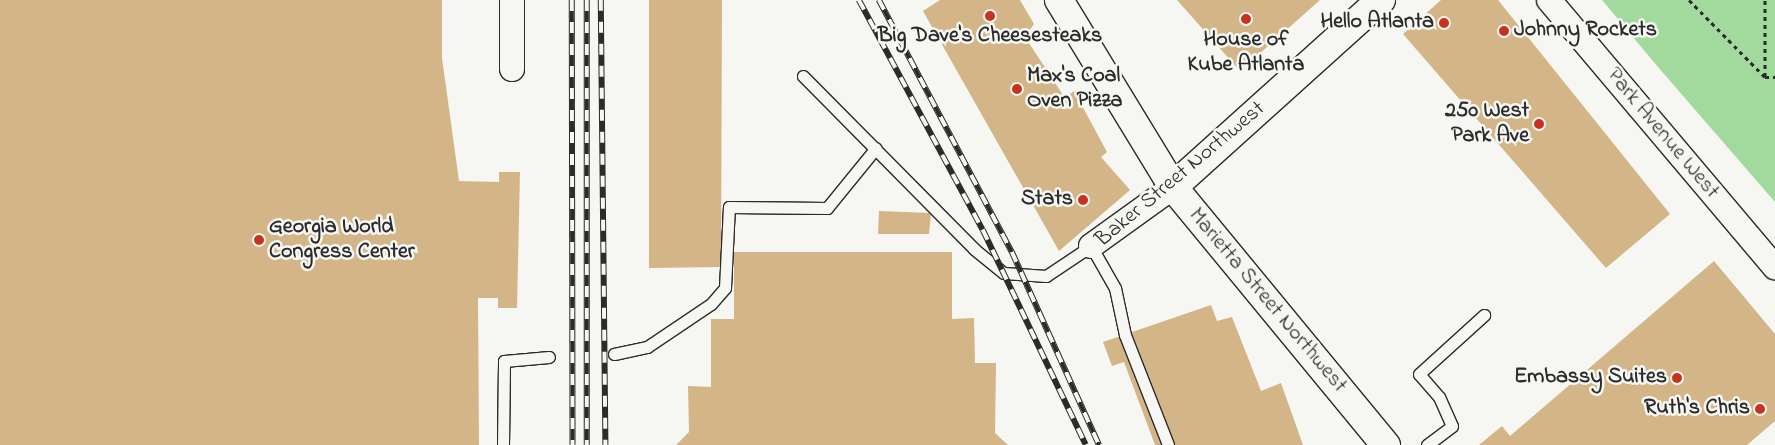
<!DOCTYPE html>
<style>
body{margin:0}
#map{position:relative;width:1775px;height:445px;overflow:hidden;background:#f6f6f2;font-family:"Indie Flower",sans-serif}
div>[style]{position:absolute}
.green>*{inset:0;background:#a2d99c}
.building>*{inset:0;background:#d3b587}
.path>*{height:3px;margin-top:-1.5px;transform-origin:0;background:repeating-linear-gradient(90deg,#2b2b2b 0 4px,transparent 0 8px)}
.roads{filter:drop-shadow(1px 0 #2b2b2b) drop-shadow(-1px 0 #2b2b2b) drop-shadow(0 1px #2b2b2b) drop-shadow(0 -1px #2b2b2b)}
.service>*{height:11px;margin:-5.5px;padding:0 5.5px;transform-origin:5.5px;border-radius:5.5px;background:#f6f6f2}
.minor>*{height:24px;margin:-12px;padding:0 12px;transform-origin:12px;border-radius:12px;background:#f6f6f2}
.secondary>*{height:28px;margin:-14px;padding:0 14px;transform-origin:14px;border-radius:14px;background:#f6f6f2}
.rail>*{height:5.5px;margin-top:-2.75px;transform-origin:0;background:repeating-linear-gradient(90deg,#f6f6f2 0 11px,#2b2b2b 0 22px);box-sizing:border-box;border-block:1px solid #2b2b2b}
.dots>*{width:14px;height:14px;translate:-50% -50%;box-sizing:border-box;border:2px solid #f6f6f2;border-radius:50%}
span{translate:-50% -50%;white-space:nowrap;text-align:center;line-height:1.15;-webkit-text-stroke:5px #f6f6f2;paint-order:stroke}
.poi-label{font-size:22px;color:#2b2b2b;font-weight:700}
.right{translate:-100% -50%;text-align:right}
.left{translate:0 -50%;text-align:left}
.street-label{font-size:22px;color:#2b2b2b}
</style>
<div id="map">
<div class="green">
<div style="clip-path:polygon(1602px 0,1775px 0,1775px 202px,1658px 67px)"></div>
</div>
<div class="building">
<div style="clip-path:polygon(0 0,442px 0,442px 58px,459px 181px,499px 182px,499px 172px,520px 172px,517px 308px,498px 308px,498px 298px,478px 298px,479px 445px,0 445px)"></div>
<div style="clip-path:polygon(649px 0,722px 0,721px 267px,649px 268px)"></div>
<div style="clip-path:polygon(940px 0,1020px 0,1034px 24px,1025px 37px,1065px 98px,1074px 91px,1107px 152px,1101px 157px,1130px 190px,1059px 251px,923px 11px)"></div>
<div style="clip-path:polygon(1177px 0,1320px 0,1240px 71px)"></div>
<div style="clip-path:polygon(1441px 0,1498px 0,1670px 214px,1606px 268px,1403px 34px)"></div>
<div style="clip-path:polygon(879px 211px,931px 213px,929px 234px,878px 234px)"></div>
<div style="clip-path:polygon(734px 252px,952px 252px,952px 319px,974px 318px,975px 363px,996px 363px,995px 433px,1008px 445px,676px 445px,689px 432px,688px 386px,711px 387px,711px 319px,734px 319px)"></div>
<div style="clip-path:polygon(1714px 261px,1775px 334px,1775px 421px,1747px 445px,1479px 445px,1502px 426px,1510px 436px)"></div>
<div style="clip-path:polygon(1211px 305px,1217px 321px,1232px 317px,1261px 391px,1281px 383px,1303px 445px,1155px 445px,1124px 362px,1112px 366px,1103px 342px)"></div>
</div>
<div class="path">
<div style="left:1689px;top:0;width:108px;rotate:45.4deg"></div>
<div style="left:1765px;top:77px;width:10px"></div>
<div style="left:1765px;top:76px;width:76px;rotate:-90deg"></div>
</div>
<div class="roads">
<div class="service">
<div style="left:803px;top:76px;width:243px;rotate:45.3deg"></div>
<div style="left:974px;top:249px;width:38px;rotate:39deg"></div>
<div style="left:1004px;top:273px;width:42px;rotate:4.1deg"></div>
<div style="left:1046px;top:276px;width:54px;rotate:-33.7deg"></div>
<div style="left:1091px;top:246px;width:48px;rotate:60.3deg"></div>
<div style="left:1115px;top:288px;width:48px;rotate:78deg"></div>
<div style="left:1125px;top:335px;width:118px;rotate:68.6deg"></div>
<div style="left:614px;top:354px;width:34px;rotate:-12deg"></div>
<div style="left:647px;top:347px;width:77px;rotate:-33.9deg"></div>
<div style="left:711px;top:304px;width:21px;rotate:-49deg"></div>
<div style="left:725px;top:288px;width:81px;rotate:-87.2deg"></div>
<div style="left:729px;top:207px;width:98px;rotate:0.6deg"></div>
<div style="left:827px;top:208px;width:77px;rotate:-50.8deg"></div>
<div style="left:503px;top:445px;width:84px;rotate:-89.3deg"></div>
<div style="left:504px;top:361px;width:45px;rotate:-5.1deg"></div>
<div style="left:1427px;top:445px;width:31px;rotate:-37deg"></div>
<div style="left:1452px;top:426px;width:32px;rotate:-114deg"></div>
<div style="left:1439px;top:397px;width:30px;rotate:-131deg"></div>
<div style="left:1419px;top:374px;width:88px;rotate:-42.2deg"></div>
</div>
<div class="minor">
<div style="left:1549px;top:0;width:350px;rotate:49.8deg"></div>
<div style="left:512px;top:69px;width:69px;rotate:-90deg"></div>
<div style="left:1091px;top:246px;width:101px;rotate:-35.7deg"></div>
</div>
<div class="secondary">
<div style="left:1059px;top:0;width:219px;rotate:58.6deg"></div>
<div style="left:1173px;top:187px;width:335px;rotate:50.5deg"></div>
<div style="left:1173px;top:187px;width:280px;rotate:-42deg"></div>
</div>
</div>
<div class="rail">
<div style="left:572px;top:0;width:445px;rotate:89.9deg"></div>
<div style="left:587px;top:0;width:445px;rotate:90deg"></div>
<div style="left:601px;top:0;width:445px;rotate:89.4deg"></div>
<div style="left:859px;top:0;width:261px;rotate:61.7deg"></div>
<div style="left:983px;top:230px;width:238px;rotate:64.4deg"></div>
<div style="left:879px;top:0;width:285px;rotate:62.2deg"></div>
<div style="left:1012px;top:252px;width:212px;rotate:65.7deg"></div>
</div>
<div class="dots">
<div style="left:990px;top:16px;background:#c8321e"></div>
<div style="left:1246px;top:19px;background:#c8321e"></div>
<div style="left:1444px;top:23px;background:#c8321e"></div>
<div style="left:1504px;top:31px;background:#c8321e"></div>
<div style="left:1017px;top:89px;background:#c8321e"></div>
<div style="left:1539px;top:124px;background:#c8321e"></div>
<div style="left:1083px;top:200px;background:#c8321e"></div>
<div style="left:259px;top:240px;background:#c8321e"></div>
<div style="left:1677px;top:378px;background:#c8321e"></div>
<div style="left:1760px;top:409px;background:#c8321e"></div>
</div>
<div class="poi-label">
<span class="right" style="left:1434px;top:23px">Hello Atlanta</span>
<span class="left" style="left:1514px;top:31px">Johnny Rockets</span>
<span style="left:990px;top:37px">Big Dave's Cheesesteaks</span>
<span style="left:1246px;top:53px">House of<br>Kube Atlanta</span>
<span class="left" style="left:1027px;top:89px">Max's Coal<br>Oven Pizza</span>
<span class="right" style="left:1529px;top:124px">250 West<br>Park Ave</span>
<span class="right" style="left:1073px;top:200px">Stats</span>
<span class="left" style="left:269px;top:240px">Georgia World<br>Congress Center</span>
<span class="right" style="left:1667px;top:378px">Embassy Suites</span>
<span class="right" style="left:1750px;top:409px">Ruth's Chris</span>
</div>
<div class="street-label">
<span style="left:1662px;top:134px;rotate:50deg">Park Avenue West</span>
<span style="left:1181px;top:175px;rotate:-40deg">Baker Street Northwest</span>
<span style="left:1267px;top:301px;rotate:50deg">Marietta Street Northwest</span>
</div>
</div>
